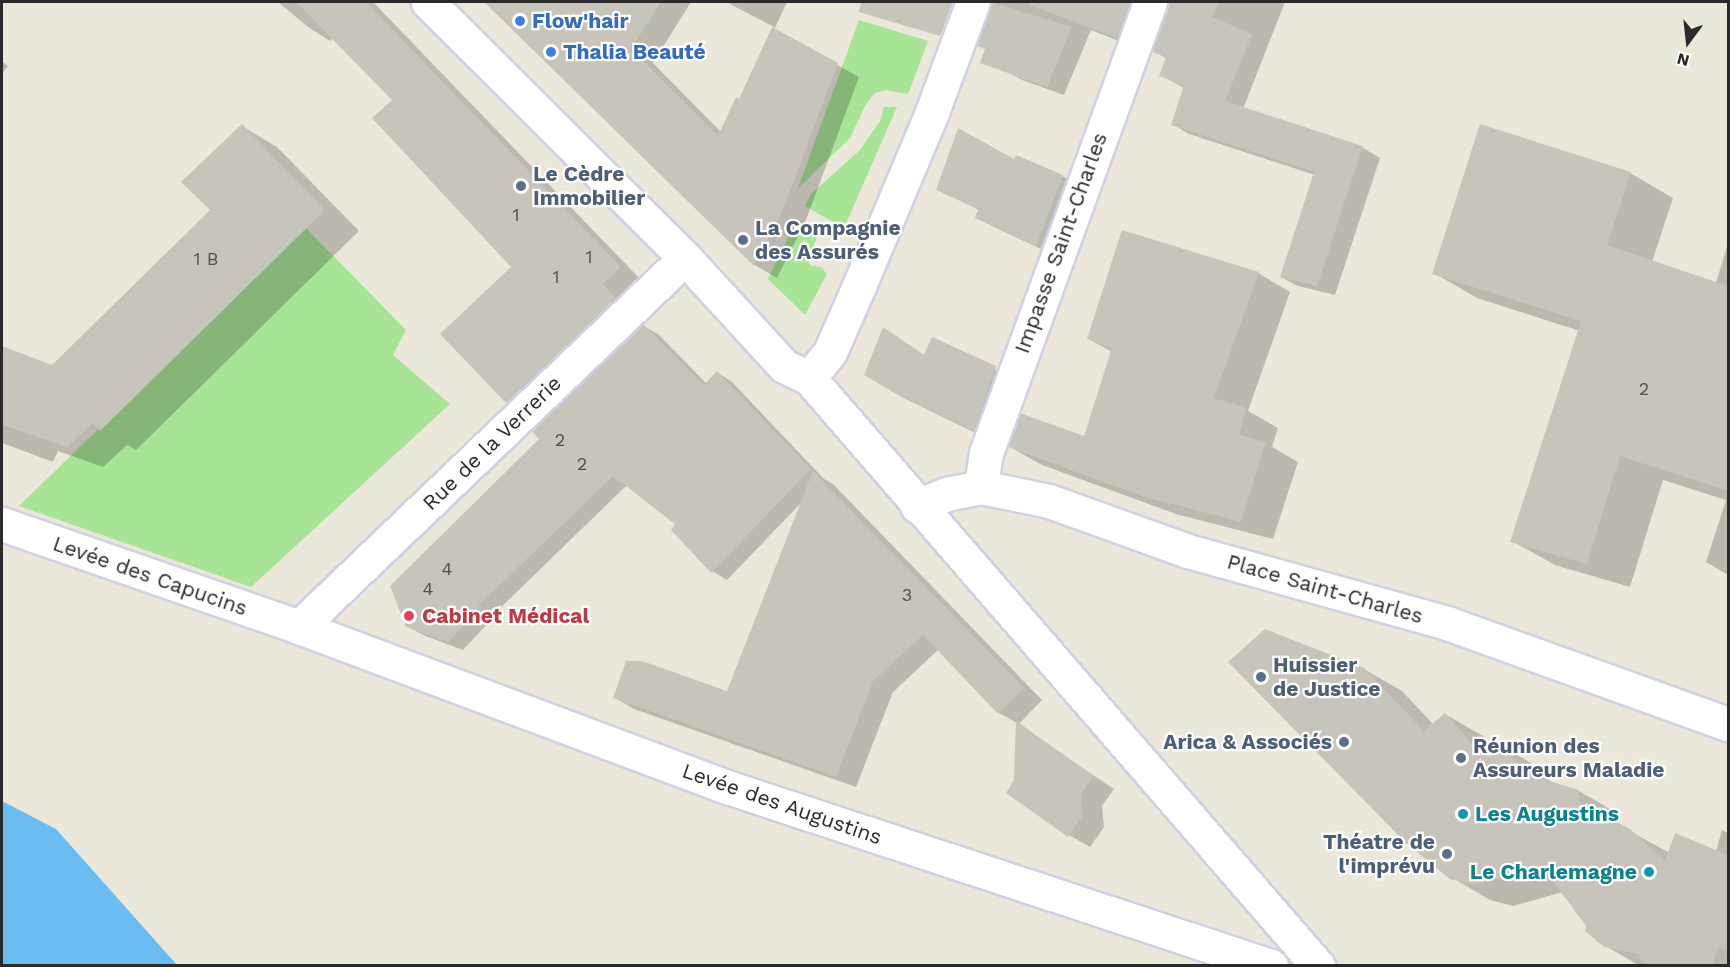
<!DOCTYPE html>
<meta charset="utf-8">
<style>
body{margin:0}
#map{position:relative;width:1730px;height:967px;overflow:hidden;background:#ece7db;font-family:"Work Sans",sans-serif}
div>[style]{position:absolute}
.green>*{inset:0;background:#a7e496}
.water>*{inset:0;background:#6bbdf1}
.shadow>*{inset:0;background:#0003}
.building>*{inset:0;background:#c7c4bb}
.roads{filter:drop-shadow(2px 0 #d0d1e3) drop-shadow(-2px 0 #d0d1e3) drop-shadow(0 2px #d0d1e3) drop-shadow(0 -2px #d0d1e3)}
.minor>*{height:33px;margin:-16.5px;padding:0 16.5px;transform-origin:16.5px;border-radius:16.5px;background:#fff}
.tertiary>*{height:33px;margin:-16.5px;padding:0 16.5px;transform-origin:16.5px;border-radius:16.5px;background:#fff}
.secondary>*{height:33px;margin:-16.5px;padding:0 16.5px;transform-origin:16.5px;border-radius:16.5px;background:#fff}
.dots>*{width:16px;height:16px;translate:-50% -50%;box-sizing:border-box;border:3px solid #fff;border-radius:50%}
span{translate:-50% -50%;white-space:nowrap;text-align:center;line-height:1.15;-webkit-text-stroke:4.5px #fff;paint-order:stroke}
.number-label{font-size:18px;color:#51504e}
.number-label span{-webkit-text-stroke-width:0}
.shop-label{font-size:21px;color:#366cbe;font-weight:700}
.left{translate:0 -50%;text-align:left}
.service-label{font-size:21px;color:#4e5e75;font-weight:700}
.right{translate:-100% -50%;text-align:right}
.street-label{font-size:21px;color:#2a2a2a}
.health-label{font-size:21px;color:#be3a42;font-weight:700}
.culture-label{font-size:21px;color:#0d838f;font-weight:700}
.frame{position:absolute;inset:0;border:3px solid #2a2a2a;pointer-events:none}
.north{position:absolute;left:1658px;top:12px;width:60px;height:60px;-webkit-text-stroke:4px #fff;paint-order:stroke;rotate:195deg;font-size:16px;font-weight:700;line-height:24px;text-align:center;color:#2a2a2a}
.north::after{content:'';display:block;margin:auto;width:21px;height:27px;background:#2a2a2a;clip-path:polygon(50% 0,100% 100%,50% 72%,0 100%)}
</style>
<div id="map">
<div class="green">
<div style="clip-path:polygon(859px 20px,928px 41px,908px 94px,886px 90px,875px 93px,866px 104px,850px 138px,798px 188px)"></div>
<div style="clip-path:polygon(884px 107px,897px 107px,844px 228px,805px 206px,811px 194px,860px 150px,880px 121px)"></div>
<div style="clip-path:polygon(797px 219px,820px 229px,808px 261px,811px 266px,821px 267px,827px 274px,805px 315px,768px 279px)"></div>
<div style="clip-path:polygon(306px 228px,406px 330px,393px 355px,450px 404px,251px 587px,19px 506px)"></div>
</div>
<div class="water">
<div style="clip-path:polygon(2px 801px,56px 829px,177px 965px,2px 965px)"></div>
</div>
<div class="shadow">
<div style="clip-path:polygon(278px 2px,373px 2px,642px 281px,529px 415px,507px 402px,513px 267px,394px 100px,333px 38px,330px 41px,308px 27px)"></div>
<div style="clip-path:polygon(488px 2px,691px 2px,653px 63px,721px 132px,740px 101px,774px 27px,726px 2px,787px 2px,774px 30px,859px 77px,806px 220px,777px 278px,755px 265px)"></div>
<div style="clip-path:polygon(991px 2px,1153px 2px,1134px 47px,1091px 30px,1064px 95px,1022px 80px,1006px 71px)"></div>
<div style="clip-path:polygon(1170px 2px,1285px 2px,1243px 109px,1363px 148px,1380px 158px,1335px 295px,1298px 286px,1281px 277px,1315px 175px,1189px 134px,1172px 124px,1184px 88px,1161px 75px,1167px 59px,1154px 51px)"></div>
<div style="clip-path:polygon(2px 61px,8px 66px,2px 74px)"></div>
<div style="clip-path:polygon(242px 126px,277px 147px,359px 231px,136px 450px,127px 445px,103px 467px,58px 451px,53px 462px,2px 443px,2px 347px,53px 367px,212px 210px)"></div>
<div style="clip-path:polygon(1015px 161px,1062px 176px,1080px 186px,1054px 255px,994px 227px,977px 217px,979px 210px,938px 189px)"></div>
<div style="clip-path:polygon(1630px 173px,1673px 198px,1652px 262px,1716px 283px,1728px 243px,1728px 575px,1706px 562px,1726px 500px,1663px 480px,1630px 587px,1555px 565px,1512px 541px,1580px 331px,1477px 298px,1434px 273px)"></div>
<div style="clip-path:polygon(1258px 273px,1290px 292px,1248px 411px,1278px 428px,1272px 447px,1298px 462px,1273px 539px,1176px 514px,1042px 465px,1010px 447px,1085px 438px,1112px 352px,1089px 339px)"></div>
<div style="clip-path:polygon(643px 326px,658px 334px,707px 384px,718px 373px,732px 382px,824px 479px,833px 484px,1042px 700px,1018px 725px,1114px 789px,1102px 806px,1104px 827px,1090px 847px,1069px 835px,1016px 781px,1017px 723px,999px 713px,939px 649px,893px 692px,856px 787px,634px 709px,614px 697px,728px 693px,802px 502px,727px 580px,712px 571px,678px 524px,627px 485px,492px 616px,494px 617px,463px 650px,423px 635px,408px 626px,541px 439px)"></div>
<div style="clip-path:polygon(884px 329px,926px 356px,932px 339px,1016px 380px,995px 442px,930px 411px,866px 374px)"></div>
<div style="clip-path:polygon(1364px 669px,1402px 691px,1433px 724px,1445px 714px,1483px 736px,1490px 744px,1493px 741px,1531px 763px,1552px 783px,1579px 791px,1617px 813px,1618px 825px,1670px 853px,1716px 852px,1722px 830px,1728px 833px,1728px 966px,1640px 966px,1597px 941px,1586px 931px,1587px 926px,1563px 892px,1513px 906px,1490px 900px,1451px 877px)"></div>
</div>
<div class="building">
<div style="clip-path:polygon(296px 2px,366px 2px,621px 267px,603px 284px,616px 298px,506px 403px,440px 334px,511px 267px,372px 118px,392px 100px)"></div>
<div style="clip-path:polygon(484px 2px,661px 2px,631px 49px,718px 136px,736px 97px,739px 99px,772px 27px,838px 63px,784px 207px,754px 266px)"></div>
<div style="clip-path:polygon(861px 2px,953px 2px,940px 36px,859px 12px)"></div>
<div style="clip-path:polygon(991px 2px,1072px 27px,1047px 87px,980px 63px,985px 49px,977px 46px)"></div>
<div style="clip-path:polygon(1030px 2px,1130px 2px,1117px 38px,1030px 5px)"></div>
<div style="clip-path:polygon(1168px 2px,1219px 2px,1212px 17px,1252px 34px,1225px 101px,1363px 146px,1317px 286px,1280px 277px,1314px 172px,1171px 125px,1184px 85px,1159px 76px,1166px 57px,1152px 52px)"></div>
<div style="clip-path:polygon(242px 124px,325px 210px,100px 431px,93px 423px,67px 447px,2px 425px,2px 346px,52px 365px,210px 210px,181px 182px)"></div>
<div style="clip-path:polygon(1480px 124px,1631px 172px,1607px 245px,1728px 286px,1728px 491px,1620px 456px,1587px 564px,1510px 542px,1581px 321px,1432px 274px)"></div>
<div style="clip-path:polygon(958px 128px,1014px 159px,1016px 155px,1063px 175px,1036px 246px,975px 218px,978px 209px,936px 190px)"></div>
<div style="clip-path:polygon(1122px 230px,1259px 272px,1214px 398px,1246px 408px,1239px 435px,1266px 442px,1241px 522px,1142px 496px,1008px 447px,1020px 413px,1084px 436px,1112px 348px,1087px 339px)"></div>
<div style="clip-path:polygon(643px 324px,704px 385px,717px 371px,811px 469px,711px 573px,671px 530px,675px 524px,613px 476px,478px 606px,481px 608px,448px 642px,406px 627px,390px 586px,539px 439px,532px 431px)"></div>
<div style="clip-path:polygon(883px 327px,924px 355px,932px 337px,996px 366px,974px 431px,907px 400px,864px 375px)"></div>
<div style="clip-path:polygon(813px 471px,1024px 688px,998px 714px,923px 635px,873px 681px,836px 777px,613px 698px,626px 661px,642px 661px,727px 691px)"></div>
<div style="clip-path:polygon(1265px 629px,1364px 668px,1424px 731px,1445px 713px,1479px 752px,1493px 739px,1530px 775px,1579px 790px,1579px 799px,1590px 821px,1618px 823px,1630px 829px,1665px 861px,1675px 833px,1728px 855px,1728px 951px,1718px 948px,1712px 966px,1653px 966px,1643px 962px,1638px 954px,1604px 947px,1585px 931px,1586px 926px,1542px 866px,1474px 885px,1450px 879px,1406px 843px,1228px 662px)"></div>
<div style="clip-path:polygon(1016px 721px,1094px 776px,1081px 794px,1083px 815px,1068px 837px,1006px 793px,1014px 780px)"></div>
</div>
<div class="roads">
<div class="minor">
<div style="left:809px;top:378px;width:33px;rotate:-51deg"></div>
<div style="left:830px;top:352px;width:72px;rotate:-66.3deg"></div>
<div style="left:859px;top:286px;width:189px;rotate:-67.2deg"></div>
<div style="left:932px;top:112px;width:117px;rotate:-69.6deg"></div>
<div style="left:981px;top:487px;width:34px;rotate:-82deg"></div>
<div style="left:986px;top:453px;width:480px;rotate:-70deg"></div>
<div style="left:917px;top:506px;width:31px;rotate:-22deg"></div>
<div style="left:946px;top:494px;width:36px;rotate:-11deg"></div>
<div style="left:981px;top:487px;width:69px;rotate:11.6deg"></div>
<div style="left:1049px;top:501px;width:148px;rotate:19.8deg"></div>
<div style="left:1188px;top:551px;width:269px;rotate:15.5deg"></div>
<div style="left:1447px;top:623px;width:299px;rotate:19.8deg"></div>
<div style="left:299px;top:627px;width:534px;rotate:-43.71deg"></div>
</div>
<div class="tertiary">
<div style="left:2px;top:524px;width:314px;rotate:19.1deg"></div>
<div style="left:299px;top:627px;width:451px;rotate:20.5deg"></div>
<div style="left:721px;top:785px;width:579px;rotate:18.22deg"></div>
</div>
<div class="secondary">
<div style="left:428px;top:2px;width:363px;rotate:44.9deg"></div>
<div style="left:685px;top:258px;width:147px;rotate:47.5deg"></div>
<div style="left:784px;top:366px;width:28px;rotate:26deg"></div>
<div style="left:809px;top:378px;width:778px;rotate:49.12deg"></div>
</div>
</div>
<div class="dots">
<div style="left:520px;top:21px;background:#3f7fe0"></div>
<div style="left:551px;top:52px;background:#3f7fe0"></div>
<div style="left:521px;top:186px;background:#5c6f8a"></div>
<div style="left:743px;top:240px;background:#5c6f8a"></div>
<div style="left:409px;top:616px;background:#e0444e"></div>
<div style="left:1261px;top:677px;background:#5c6f8a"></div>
<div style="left:1344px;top:742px;background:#5c6f8a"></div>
<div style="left:1461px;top:758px;background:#5c6f8a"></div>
<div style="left:1463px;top:814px;background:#0f9aa8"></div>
<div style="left:1447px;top:854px;background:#5c6f8a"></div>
<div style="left:1649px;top:872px;background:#0f9aa8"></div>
</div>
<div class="number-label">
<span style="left:516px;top:215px">1</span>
<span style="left:589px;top:257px">1</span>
<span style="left:206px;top:259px">1 B</span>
<span style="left:556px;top:277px">1</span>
<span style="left:1644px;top:389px">2</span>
<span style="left:560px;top:440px">2</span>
<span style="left:582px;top:464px">2</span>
<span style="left:447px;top:569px">4</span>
<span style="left:428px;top:589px">4</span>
<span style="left:907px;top:595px">3</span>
</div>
<div class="shop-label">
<span class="left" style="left:532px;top:21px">Flow'hair</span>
<span class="left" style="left:563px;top:52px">Thalia Beauté</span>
</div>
<div class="service-label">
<span class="left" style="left:533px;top:186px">Le Cèdre<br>Immobilier</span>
<span class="left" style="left:755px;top:240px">La Compagnie<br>des Assurés</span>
<span class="left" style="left:1273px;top:677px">Huissier<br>de Justice</span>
<span class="right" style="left:1332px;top:742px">Arica &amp; Associés</span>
<span class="left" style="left:1473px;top:758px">Réunion des<br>Assureurs Maladie</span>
<span class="right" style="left:1435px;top:854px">Théatre de<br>l'imprévu</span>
</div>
<div class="street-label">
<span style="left:1061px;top:243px;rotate:-70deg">Impasse Saint-Charles</span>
<span style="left:492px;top:443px;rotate:-44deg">Rue de la Verrerie</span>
<span style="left:150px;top:576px;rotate:19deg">Levée des Capucins</span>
<span style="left:1325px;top:589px;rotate:16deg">Place Saint-Charles</span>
<span style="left:782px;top:804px;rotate:19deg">Levée des Augustins</span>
</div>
<div class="health-label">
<span class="left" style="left:422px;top:616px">Cabinet Médical</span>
</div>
<div class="culture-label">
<span class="left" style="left:1475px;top:814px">Les Augustins</span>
<span class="right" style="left:1637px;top:872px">Le Charlemagne</span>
</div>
<div class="frame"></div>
<div class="north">N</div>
</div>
